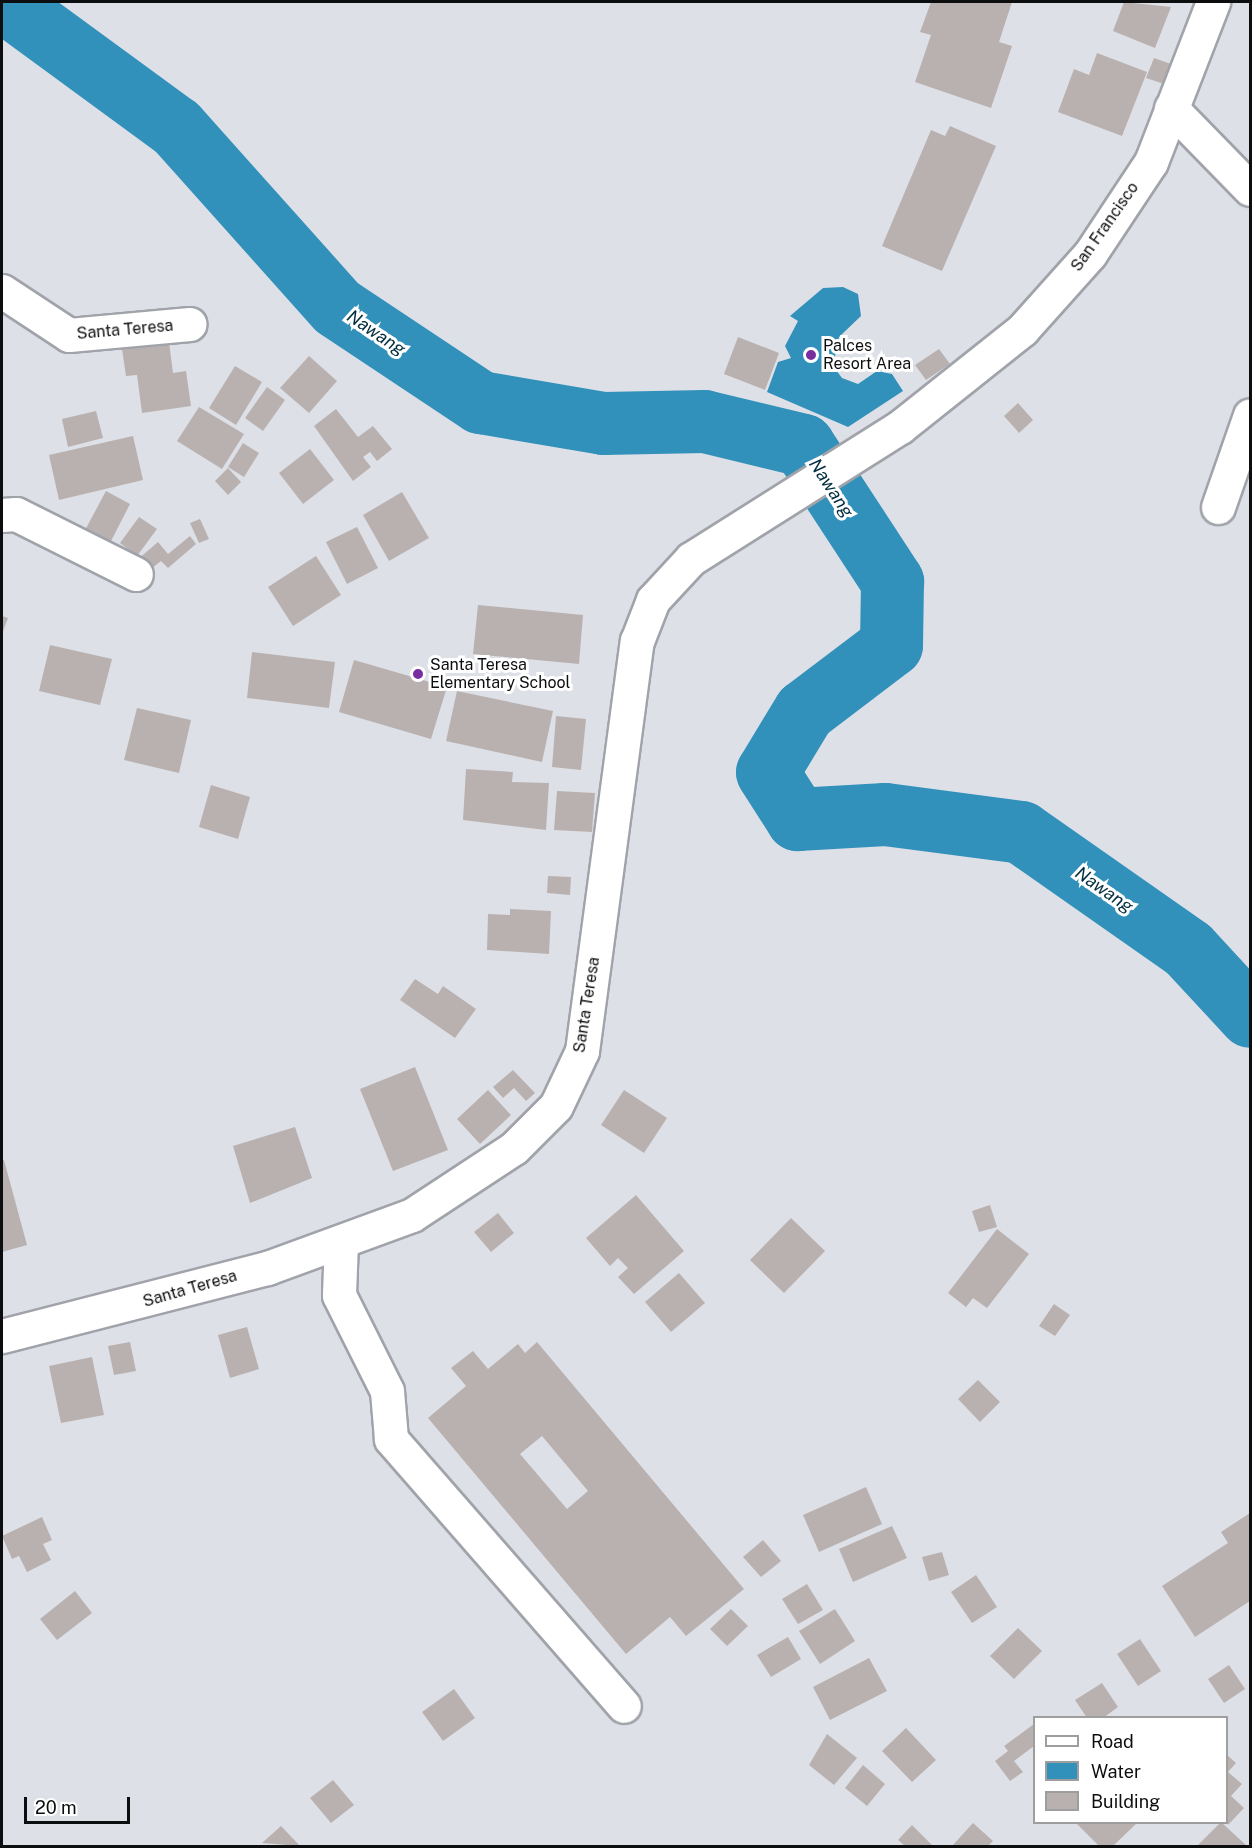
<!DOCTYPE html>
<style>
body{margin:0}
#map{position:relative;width:1252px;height:1848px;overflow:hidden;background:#dee0e7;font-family:"Public Sans",sans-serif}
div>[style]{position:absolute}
.water>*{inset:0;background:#3291ba}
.river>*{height:63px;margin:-31.5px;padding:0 31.5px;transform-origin:31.5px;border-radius:31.5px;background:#3291ba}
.building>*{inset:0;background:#b9b1af}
.roads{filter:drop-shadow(2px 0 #a1a3aa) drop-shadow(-2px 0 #a1a3aa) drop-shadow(0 2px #a1a3aa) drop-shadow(0 -2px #a1a3aa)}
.minor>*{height:33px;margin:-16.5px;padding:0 16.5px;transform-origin:16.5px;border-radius:16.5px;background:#fff}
.dots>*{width:16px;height:16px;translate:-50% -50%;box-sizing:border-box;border:3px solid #fff;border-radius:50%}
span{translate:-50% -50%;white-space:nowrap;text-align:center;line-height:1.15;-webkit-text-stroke:6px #fff;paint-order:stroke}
.street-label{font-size:16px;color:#0c0d0f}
.poi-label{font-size:16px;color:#0c0d0f}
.left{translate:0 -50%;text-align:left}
.water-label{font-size:18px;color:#032e40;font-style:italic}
.frame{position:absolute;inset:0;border:3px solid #0c0d0f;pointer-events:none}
.legend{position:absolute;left:1033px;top:1716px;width:195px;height:108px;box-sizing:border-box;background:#fff;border:2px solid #9e9e9f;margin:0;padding:8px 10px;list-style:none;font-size:18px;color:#0c0d0f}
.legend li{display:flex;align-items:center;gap:12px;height:30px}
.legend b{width:30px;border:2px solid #9e9e9f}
.scale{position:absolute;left:24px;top:1797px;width:106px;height:27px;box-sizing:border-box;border:3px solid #0c0d0f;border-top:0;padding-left:8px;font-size:18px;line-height:21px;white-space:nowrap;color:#0c0d0f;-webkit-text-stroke:4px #fff;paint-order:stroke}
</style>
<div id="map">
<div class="water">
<div style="clip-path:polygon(843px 287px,858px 294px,861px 316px,839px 337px,833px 366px,842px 378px,858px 384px,877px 371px,892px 374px,903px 391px,848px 427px,767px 392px,778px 362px,791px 358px,785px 346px,798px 321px,790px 316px,823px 288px)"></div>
</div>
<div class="river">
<div style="left:5px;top:2px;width:212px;rotate:36.2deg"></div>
<div style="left:176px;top:127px;width:241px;rotate:48.2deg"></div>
<div style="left:337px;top:307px;width:172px;rotate:33.6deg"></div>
<div style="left:480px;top:402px;width:125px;rotate:9.7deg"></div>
<div style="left:603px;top:423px;width:101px;rotate:-1.1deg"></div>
<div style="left:704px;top:421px;width:102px;rotate:13.6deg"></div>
<div style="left:803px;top:445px;width:163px;rotate:56.8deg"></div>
<div style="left:892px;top:581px;width:64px;rotate:90.9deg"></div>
<div style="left:891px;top:645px;width:109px;rotate:142.8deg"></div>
<div style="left:804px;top:711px;width:71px;rotate:121.2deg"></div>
<div style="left:767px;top:772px;width:56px;rotate:57.4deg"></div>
<div style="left:797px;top:819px;width:88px;rotate:-3.3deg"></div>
<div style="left:885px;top:814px;width:137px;rotate:7.5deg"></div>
<div style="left:1021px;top:832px;width:204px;rotate:35deg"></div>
<div style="left:1188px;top:949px;width:91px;rotate:47.2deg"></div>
</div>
<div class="building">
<div style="clip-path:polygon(931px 2px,1012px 2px,999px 42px,1012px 46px,991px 108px,915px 82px,931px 35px,920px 32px)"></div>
<div style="clip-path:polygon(1124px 2px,1171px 7px,1155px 48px,1113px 31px)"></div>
<div style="clip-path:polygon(1097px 53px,1147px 72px,1122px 136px,1058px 112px,1074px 69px,1089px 75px)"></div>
<div style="clip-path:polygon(1154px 58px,1171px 64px,1164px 84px,1146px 78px)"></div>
<div style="clip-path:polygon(950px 126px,996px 146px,942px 271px,882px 246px,931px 130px,945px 136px)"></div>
<div style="clip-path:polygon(738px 337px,779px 353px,765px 390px,724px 374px)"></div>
<div style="clip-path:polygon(169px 342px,173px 373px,186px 371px,191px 406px,142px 413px,137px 375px,126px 376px,122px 349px)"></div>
<div style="clip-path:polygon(939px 349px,950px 364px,926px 380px,915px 365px)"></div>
<div style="clip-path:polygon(309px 356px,337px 381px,309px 413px,280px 388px)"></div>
<div style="clip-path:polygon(235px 366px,262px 382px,236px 425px,209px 408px)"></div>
<div style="clip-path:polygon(267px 387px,285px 400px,263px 431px,245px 418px)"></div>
<div style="clip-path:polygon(1018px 403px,1033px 420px,1019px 433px,1004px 416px)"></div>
<div style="clip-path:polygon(199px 407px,244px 434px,222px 469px,177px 441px)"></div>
<div style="clip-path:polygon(336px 409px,358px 437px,373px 426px,392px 449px,377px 461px,370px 452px,363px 457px,371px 467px,353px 481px,314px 426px)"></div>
<div style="clip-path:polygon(96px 411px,103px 438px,68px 447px,62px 419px)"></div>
<div style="clip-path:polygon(133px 436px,143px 480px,59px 500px,49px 455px)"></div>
<div style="clip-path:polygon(243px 443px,259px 453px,244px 477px,228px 467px)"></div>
<div style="clip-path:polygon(310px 449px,334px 480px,303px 504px,279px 473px)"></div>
<div style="clip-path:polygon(228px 468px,241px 482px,228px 495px,215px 481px)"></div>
<div style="clip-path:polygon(106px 491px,130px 504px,109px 545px,84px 532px)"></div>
<div style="clip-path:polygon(402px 492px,429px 538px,389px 561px,363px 515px)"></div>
<div style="clip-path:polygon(139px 517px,157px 529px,137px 556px,120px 543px)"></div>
<div style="clip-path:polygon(200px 519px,209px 539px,199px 543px,190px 523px)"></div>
<div style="clip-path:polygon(357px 527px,378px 568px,347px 584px,326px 542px)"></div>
<div style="clip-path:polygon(190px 536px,196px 544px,168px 568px,161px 561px,147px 572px,137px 560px,158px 542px,168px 554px)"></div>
<div style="clip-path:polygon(316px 556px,341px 595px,293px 626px,268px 587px)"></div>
<div style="clip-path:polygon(478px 605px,583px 615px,579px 664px,473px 654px)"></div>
<div style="clip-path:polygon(2px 616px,8px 618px,2px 634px)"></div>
<div style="clip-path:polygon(50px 645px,112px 659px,100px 705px,39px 691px)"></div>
<div style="clip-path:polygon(252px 652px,335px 662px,329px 708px,247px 698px)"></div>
<div style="clip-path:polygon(354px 660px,447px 687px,431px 739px,339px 712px)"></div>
<div style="clip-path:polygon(457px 691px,553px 711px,542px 762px,446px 741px)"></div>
<div style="clip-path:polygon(137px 708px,191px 720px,179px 773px,124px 760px)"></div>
<div style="clip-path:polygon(556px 716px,586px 719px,581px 770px,552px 767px)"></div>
<div style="clip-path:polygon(466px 769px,513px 772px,512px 782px,549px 783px,546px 830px,463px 820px)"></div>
<div style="clip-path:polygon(211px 785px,250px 797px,238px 839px,199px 827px)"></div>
<div style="clip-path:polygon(557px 791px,595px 793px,592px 832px,554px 830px)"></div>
<div style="clip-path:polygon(548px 876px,571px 877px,570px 895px,547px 893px)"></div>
<div style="clip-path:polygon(510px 909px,551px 911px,549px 954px,487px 950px,488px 914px,510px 915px)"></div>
<div style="clip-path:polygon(415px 979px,438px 994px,443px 986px,476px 1009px,455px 1038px,400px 1000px)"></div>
<div style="clip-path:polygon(415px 1067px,448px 1150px,393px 1171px,360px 1089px)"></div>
<div style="clip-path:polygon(513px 1070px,535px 1093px,526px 1101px,514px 1088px,503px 1098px,493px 1087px)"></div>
<div style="clip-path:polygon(488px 1090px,511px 1115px,480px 1144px,457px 1119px)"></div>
<div style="clip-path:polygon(624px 1090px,667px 1118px,644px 1153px,601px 1125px)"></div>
<div style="clip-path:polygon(295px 1127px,312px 1178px,250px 1203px,233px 1146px)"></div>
<div style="clip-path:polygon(4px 1160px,27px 1245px,2px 1252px,2px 1161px)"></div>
<div style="clip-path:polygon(636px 1195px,684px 1251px,634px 1294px,618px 1277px,628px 1268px,618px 1258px,610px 1266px,586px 1238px)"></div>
<div style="clip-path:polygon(990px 1205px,997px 1227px,979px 1232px,972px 1211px)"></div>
<div style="clip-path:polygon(498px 1213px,514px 1233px,491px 1252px,474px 1232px)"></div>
<div style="clip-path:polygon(791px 1218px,825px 1251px,784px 1293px,750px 1260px)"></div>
<div style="clip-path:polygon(997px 1229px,1029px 1254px,987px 1308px,973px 1298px,966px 1307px,948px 1293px)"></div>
<div style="clip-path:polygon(679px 1273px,705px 1303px,671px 1332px,645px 1302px)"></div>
<div style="clip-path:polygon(1054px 1304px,1070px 1315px,1055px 1336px,1039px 1326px)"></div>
<div style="clip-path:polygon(247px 1327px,259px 1369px,230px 1378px,218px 1335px)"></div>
<div style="clip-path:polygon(130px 1342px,136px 1371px,114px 1375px,108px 1346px)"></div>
<div style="clip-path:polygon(evenodd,537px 1342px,744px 1589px,686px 1636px,670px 1617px,626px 1654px,428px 1418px,466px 1386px,451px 1368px,473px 1351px,488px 1369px,518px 1344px,525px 1353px,537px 1342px,542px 1436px,588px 1491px,567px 1509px,520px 1454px,542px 1436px)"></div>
<div style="clip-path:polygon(92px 1357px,104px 1415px,61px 1423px,49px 1366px)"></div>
<div style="clip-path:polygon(978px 1380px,1000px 1402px,980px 1422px,958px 1399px)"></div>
<div style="clip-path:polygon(866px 1487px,882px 1524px,819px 1552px,803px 1515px)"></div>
<div style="clip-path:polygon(1250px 1513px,1250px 1601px,1195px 1637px,1162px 1586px,1228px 1543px,1221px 1532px)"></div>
<div style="clip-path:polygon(42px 1517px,52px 1540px,43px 1544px,51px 1560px,27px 1572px,19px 1556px,12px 1559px,2px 1536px)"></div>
<div style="clip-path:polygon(892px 1526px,907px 1558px,853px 1582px,839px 1549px)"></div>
<div style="clip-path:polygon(763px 1540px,781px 1561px,761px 1577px,743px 1557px)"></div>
<div style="clip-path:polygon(942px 1552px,949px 1575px,929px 1581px,922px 1557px)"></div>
<div style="clip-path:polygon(976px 1575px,997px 1607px,972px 1623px,951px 1592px)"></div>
<div style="clip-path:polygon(807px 1584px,823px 1610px,798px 1624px,782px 1599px)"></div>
<div style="clip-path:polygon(75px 1591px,92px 1613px,57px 1640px,40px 1619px)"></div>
<div style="clip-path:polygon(731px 1609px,748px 1626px,727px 1646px,710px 1629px)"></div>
<div style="clip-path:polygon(835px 1609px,855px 1641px,820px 1664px,799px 1631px)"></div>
<div style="clip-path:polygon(1018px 1628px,1042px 1651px,1014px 1679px,990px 1656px)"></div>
<div style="clip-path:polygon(788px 1637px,801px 1659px,771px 1677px,757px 1655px)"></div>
<div style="clip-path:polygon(1140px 1639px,1161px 1671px,1138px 1686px,1117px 1654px)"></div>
<div style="clip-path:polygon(869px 1658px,887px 1691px,830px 1720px,813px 1687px)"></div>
<div style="clip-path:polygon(1229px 1665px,1245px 1689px,1224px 1703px,1208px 1679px)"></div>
<div style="clip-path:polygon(1102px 1683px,1118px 1707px,1103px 1718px,1087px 1718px,1075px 1700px)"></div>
<div style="clip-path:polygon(454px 1689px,475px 1718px,443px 1741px,422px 1712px)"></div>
<div style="clip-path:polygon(1034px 1724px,1034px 1746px,1014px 1761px,1023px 1772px,1010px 1781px,995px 1761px,1008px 1751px,1004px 1746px)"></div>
<div style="clip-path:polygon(906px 1728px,936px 1760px,912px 1782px,882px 1751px)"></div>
<div style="clip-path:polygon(827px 1734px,857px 1758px,834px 1785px,809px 1765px)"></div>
<div style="clip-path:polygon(1226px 1754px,1236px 1763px,1228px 1772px,1242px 1784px,1231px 1796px,1244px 1808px,1228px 1825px)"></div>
<div style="clip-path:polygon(863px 1765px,885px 1784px,867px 1806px,845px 1788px)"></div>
<div style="clip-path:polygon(333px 1780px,354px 1805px,331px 1823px,310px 1798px)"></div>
<div style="clip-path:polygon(1075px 1822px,1138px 1822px,1113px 1846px,1099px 1846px)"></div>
<div style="clip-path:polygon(1221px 1822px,1247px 1846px,1197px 1846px)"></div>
<div style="clip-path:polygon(973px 1823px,993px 1841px,988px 1846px,952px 1846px)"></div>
<div style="clip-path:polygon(912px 1825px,933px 1846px,905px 1846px,898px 1840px)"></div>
<div style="clip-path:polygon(281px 1826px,300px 1846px,262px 1843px)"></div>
</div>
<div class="roads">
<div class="minor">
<div style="left:1171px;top:108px;width:113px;rotate:45.7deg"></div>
<div style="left:2px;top:291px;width:80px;rotate:33.3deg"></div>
<div style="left:69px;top:335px;width:121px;rotate:-5.2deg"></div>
<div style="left:1218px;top:507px;width:97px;rotate:-70.8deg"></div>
<div style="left:2px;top:515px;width:14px;rotate:-4deg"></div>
<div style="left:16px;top:514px;width:134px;rotate:26.6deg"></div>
<div style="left:341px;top:1242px;width:53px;rotate:92.2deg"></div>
<div style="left:339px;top:1295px;width:107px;rotate:63.4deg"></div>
<div style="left:387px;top:1391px;width:48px;rotate:85.2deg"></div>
<div style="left:391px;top:1439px;width:354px;rotate:48.9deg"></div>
<div style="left:2px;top:1336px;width:274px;rotate:-14.4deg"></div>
<div style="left:267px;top:1268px;width:154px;rotate:-20.1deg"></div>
<div style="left:412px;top:1215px;width:122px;rotate:-33.3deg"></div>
<div style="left:514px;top:1148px;width:59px;rotate:-45deg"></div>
<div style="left:556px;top:1106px;width:61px;rotate:-64.7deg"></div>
<div style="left:582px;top:1051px;width:414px;rotate:-82.4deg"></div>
<div style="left:637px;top:641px;width:44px;rotate:-68.7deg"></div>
<div style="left:653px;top:600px;width:56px;rotate:-47.2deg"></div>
<div style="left:691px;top:559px;width:247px;rotate:-32.3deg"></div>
<div style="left:900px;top:427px;width:156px;rotate:-38.5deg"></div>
<div style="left:1022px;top:330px;width:102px;rotate:-48.2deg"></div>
<div style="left:1090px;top:254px;width:110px;rotate:-56.5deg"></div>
<div style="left:1151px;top:162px;width:172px;rotate:-68.8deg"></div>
</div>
</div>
<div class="dots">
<div style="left:811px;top:355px;background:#792ea0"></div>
<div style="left:418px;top:674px;background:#792ea0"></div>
</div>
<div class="street-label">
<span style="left:1105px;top:227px;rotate:-55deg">San Francisco</span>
<span style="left:125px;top:330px;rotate:-5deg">Santa Teresa</span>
<span style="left:587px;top:1005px;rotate:-81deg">Santa Teresa</span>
<span style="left:190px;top:1289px;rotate:-16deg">Santa Teresa</span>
</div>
<div class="poi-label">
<span class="left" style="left:823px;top:355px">Palces<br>Resort Area</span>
<span class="left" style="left:430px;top:674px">Santa Teresa<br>Elementary School</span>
</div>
<div class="water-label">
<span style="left:376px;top:333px;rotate:34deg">Nawang</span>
<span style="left:831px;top:488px;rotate:57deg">Nawang</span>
<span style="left:1104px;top:890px;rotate:35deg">Nawang</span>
</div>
<div class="frame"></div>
<ul class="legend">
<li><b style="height:8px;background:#fff"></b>Road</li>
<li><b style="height:16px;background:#3291ba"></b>Water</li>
<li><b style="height:16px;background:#b9b1af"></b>Building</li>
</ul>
<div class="scale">20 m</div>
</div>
